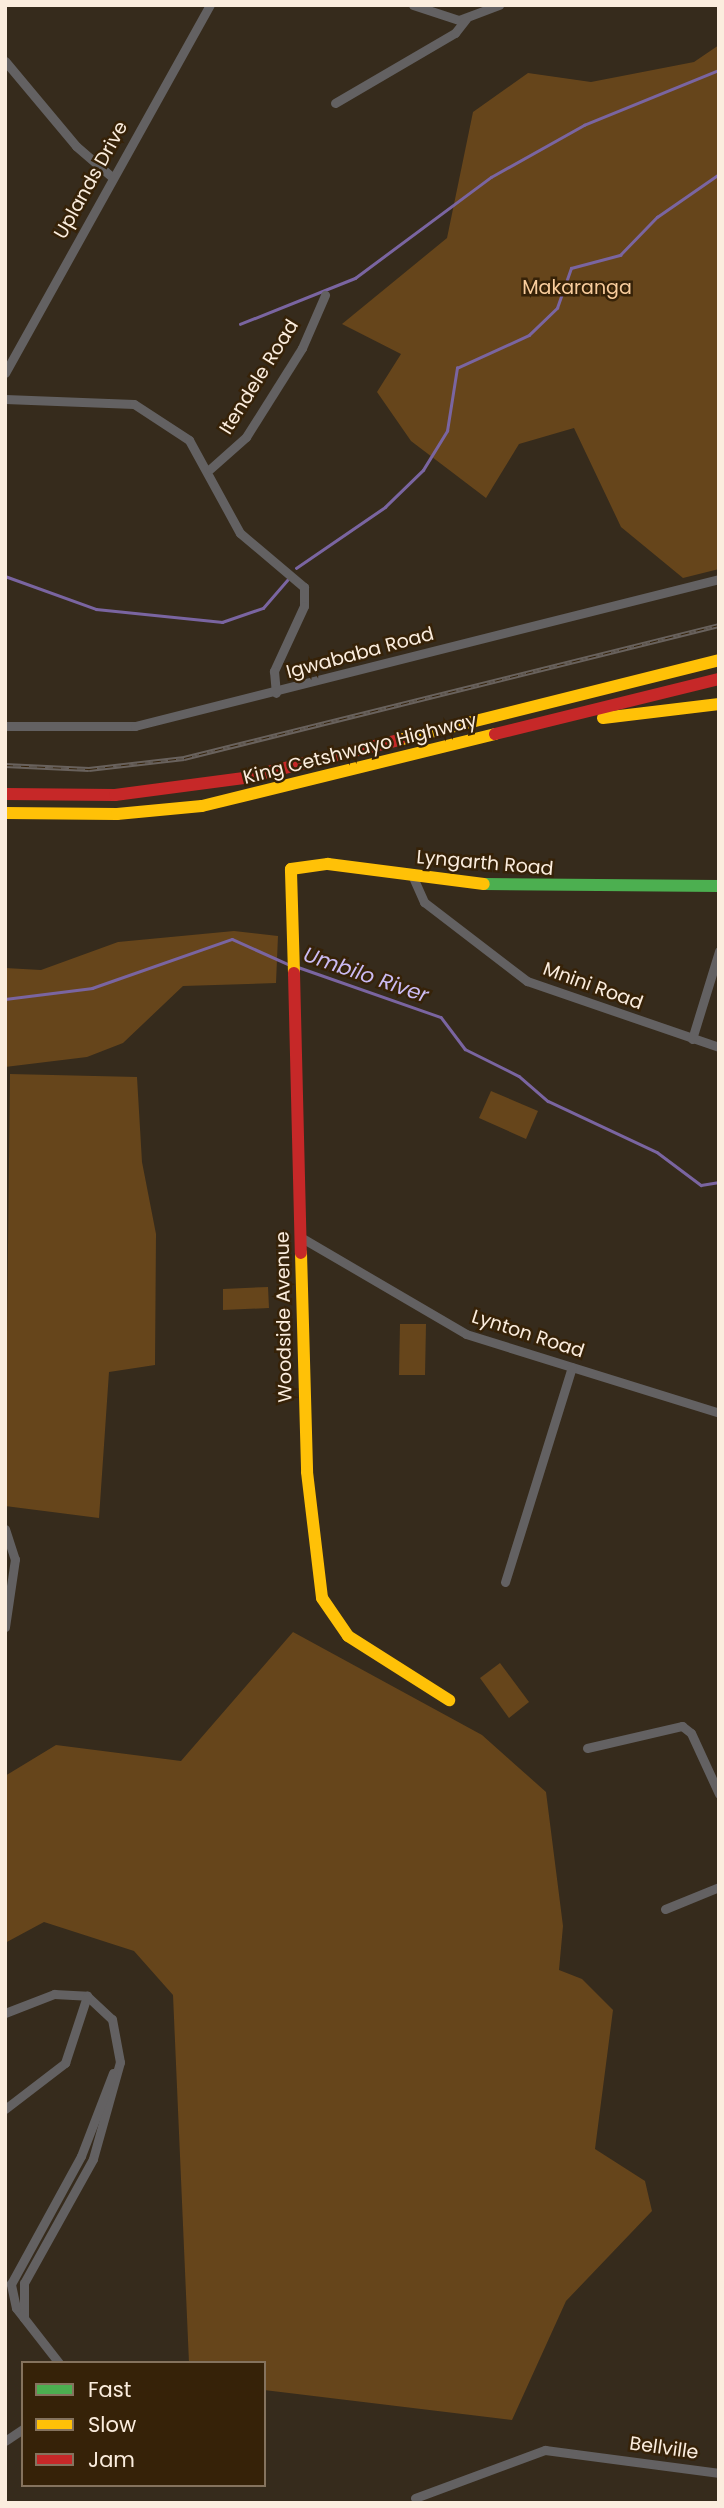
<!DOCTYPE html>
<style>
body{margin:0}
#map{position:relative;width:724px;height:2508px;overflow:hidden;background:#362b1c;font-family:Poppins,sans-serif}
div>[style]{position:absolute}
.green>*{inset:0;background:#66451b}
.stream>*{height:2.5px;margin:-1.25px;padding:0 1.25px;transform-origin:1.25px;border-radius:1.25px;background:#7a65a1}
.street>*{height:9px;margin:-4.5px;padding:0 4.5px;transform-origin:4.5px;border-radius:4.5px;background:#636162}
.fast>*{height:12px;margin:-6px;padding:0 6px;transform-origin:6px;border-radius:6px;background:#4caf50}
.slow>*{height:12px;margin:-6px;padding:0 6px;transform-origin:6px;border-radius:6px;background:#ffc107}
.jam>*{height:12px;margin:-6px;padding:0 6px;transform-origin:6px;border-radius:6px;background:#c62828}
.rail>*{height:5px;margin-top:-2.5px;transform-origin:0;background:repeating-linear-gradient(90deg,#362208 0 8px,#69625d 0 16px);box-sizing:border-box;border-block:2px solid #69625d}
span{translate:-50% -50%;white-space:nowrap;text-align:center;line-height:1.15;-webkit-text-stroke:5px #362208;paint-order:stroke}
.street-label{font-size:19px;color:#fbedde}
.park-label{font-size:19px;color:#f9cd9d}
.water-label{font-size:21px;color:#cbbbf3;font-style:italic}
.frame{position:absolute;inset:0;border:7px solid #fbedde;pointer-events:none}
.legend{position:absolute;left:21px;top:2361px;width:245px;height:126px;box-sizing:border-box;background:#362208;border:2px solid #85735e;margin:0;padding:9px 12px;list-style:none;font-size:21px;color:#fbedde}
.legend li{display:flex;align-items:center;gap:14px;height:35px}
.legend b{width:35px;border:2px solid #85735e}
</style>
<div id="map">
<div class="green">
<div style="clip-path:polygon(719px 45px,719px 569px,683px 578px,621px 527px,574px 428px,519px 444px,486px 498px,411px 441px,377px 392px,401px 354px,342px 324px,447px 238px,473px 112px,528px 73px,591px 82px,694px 62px)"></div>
<div style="clip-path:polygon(234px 931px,278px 936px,276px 983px,183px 986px,123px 1043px,87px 1057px,5px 1067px,5px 968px,41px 970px,118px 942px)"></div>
<div style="clip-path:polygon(10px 1074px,137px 1077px,142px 1162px,156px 1234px,155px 1365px,109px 1372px,99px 1518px,5px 1506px)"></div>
<div style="clip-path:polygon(491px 1091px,538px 1111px,526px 1139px,479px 1118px)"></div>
<div style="clip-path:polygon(268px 1287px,269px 1308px,223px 1310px,223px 1289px)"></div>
<div style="clip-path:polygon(400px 1324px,426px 1324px,425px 1375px,399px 1375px)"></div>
<div style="clip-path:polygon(293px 1632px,482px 1735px,546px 1792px,563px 1926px,559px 1970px,582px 1979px,613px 2010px,595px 2149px,645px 2181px,652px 2211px,566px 2301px,512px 2420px,264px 2390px,264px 2363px,189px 2363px,173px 1995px,134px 1951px,44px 1922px,5px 1943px,5px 1776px,56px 1745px,181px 1761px)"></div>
<div style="clip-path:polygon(500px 1663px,529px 1702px,509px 1718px,480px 1678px)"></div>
</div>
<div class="stream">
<div style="left:240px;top:324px;width:124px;rotate:-21.8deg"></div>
<div style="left:355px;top:278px;width:169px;rotate:-36.6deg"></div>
<div style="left:491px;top:177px;width:107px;rotate:-29.2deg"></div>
<div style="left:584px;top:125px;width:146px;rotate:-22.2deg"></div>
<div style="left:296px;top:568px;width:108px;rotate:-34.4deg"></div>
<div style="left:385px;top:507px;width:53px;rotate:-44.2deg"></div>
<div style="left:423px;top:470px;width:46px;rotate:-58.4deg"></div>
<div style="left:447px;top:431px;width:64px;rotate:-81deg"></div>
<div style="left:457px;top:368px;width:79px;rotate:-24.6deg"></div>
<div style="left:529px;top:335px;width:39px;rotate:-44deg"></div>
<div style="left:557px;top:308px;width:42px;rotate:-70.7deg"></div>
<div style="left:571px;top:268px;width:51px;rotate:-14.9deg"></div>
<div style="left:620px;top:255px;width:53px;rotate:-45.8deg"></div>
<div style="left:657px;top:217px;width:75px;rotate:-34.7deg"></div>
<div style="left:5px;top:576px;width:97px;rotate:19.9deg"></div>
<div style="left:96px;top:609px;width:127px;rotate:5.9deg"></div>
<div style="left:222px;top:622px;width:43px;rotate:-18.9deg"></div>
<div style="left:263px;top:608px;width:38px;rotate:-49deg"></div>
<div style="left:298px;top:967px;width:151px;rotate:19.3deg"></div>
<div style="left:441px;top:1017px;width:40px;rotate:53deg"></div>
<div style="left:465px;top:1049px;width:60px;rotate:26.6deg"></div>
<div style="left:519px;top:1076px;width:38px;rotate:41deg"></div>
<div style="left:548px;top:1101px;width:120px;rotate:25.1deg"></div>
<div style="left:657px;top:1152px;width:55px;rotate:36.9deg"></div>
<div style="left:701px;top:1185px;width:18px;rotate:-9deg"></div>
<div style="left:5px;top:999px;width:88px;rotate:-7.2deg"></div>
<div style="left:92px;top:988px;width:148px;rotate:-19.3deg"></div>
<div style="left:232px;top:939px;width:61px;rotate:24.1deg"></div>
</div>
<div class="street">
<div style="left:413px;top:5px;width:48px;rotate:18.1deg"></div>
<div style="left:459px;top:20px;width:43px;rotate:-20.6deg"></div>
<div style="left:5px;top:61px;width:111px;rotate:50.1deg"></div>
<div style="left:76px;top:146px;width:48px;rotate:40.7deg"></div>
<div style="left:335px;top:103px;width:139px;rotate:-30.3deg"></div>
<div style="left:455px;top:33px;width:18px;rotate:-52deg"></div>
<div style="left:5px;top:373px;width:421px;rotate:-60.9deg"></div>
<div style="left:5px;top:399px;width:129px;rotate:2.2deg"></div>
<div style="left:134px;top:404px;width:66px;rotate:33.2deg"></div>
<div style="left:189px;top:440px;width:106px;rotate:61.3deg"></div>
<div style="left:240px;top:533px;width:84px;rotate:40.2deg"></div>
<div style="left:304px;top:587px;width:19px;rotate:90deg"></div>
<div style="left:304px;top:606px;width:72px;rotate:114.8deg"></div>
<div style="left:274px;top:671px;width:22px;rotate:85deg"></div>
<div style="left:210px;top:469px;width:48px;rotate:-41.6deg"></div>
<div style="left:246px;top:437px;width:105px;rotate:-57.8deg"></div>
<div style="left:302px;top:348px;width:58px;rotate:-66.5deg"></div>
<div style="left:5px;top:726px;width:130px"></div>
<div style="left:135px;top:726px;width:602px;rotate:-14.13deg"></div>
<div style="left:412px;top:875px;width:30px;rotate:66deg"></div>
<div style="left:424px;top:902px;width:130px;rotate:37.5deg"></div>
<div style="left:527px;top:981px;width:203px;rotate:19deg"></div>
<div style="left:692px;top:1039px;width:92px;rotate:-72.9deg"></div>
<div style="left:302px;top:1238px;width:190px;rotate:30.3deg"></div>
<div style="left:466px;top:1334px;width:265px;rotate:17.3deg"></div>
<div style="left:5px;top:1529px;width:32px;rotate:72deg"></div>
<div style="left:15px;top:1559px;width:69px;rotate:98.4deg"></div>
<div style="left:505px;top:1582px;width:225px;rotate:-72.7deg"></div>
<div style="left:587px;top:1748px;width:98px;rotate:-13deg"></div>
<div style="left:682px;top:1726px;width:11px;rotate:38deg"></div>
<div style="left:691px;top:1733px;width:67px;rotate:65.3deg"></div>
<div style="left:665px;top:1909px;width:58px;rotate:-22.2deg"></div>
<div style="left:5px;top:2013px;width:53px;rotate:-21.2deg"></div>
<div style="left:54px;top:1994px;width:33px;rotate:3deg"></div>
<div style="left:87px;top:1996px;width:34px;rotate:43deg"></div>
<div style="left:112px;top:2019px;width:44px;rotate:79.5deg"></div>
<div style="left:120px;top:2062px;width:101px;rotate:105.6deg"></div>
<div style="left:93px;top:2159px;width:142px;rotate:119.1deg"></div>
<div style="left:24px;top:2283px;width:35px;rotate:90deg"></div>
<div style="left:5px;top:2109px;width:76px;rotate:-37.5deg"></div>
<div style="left:65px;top:2063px;width:71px;rotate:-71.8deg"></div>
<div style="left:59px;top:2363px;width:70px;rotate:-128deg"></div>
<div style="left:16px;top:2308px;width:25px;rotate:-102deg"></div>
<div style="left:11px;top:2284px;width:146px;rotate:-61.3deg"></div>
<div style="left:81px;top:2156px;width:89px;rotate:-68.9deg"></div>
<div style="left:5px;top:2441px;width:22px;rotate:-34deg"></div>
<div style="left:415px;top:2498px;width:139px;rotate:-20.3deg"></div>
<div style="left:545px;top:2450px;width:176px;rotate:7.5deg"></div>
</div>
<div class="fast">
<div style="left:484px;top:884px;width:235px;rotate:0.5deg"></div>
</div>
<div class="slow">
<div style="left:603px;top:718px;width:117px;rotate:-6.9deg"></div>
<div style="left:399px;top:740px;width:330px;rotate:-14deg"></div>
<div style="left:5px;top:813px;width:112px;rotate:0.5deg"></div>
<div style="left:117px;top:814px;width:85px;rotate:-5.4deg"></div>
<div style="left:202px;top:806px;width:302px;rotate:-13.8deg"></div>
<div style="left:294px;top:973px;width:104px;rotate:-91.7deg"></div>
<div style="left:291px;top:869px;width:37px;rotate:-8deg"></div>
<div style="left:328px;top:864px;width:157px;rotate:7.3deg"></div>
<div style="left:301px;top:1253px;width:219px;rotate:88.4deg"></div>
<div style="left:307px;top:1472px;width:127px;rotate:83.2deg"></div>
<div style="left:322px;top:1598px;width:46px;rotate:55.6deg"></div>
<div style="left:348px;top:1636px;width:120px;rotate:32.4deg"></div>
</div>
<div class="jam">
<div style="left:495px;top:734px;width:231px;rotate:-13.8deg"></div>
<div style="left:5px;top:794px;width:110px;rotate:0.5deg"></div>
<div style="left:115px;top:795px;width:130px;rotate:-7.5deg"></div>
<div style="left:244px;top:778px;width:160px;rotate:-13.8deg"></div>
<div style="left:294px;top:973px;width:280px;rotate:88.6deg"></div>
</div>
<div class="rail">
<div style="left:5px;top:765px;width:84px;rotate:2.7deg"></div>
<div style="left:89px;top:769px;width:96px;rotate:-6.6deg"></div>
<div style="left:184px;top:758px;width:551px;rotate:-13.96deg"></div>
</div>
<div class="street-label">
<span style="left:91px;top:180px;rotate:-61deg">Uplands Drive</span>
<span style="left:259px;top:377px;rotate:-58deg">Itendele Road</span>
<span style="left:360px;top:653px;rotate:-15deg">Igwababa Road</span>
<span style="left:360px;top:749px;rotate:-14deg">King Cetshwayo Highway</span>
<span style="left:485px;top:863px;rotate:5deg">Lyngarth Road</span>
<span style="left:593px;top:986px;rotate:20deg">Mnini Road</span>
<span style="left:284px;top:1317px;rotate:-91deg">Woodside Avenue</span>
<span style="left:528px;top:1334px;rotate:18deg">Lynton Road</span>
<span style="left:664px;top:2448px;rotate:8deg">Bellville</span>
</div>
<div class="park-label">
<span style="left:577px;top:288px">Makaranga</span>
</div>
<div class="water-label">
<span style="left:366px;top:975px;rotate:19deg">Umbilo River</span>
</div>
<div class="frame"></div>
<ul class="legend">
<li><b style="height:9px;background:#4caf50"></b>Fast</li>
<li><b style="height:9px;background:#ffc107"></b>Slow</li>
<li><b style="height:9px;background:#c62828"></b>Jam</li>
</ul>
</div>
